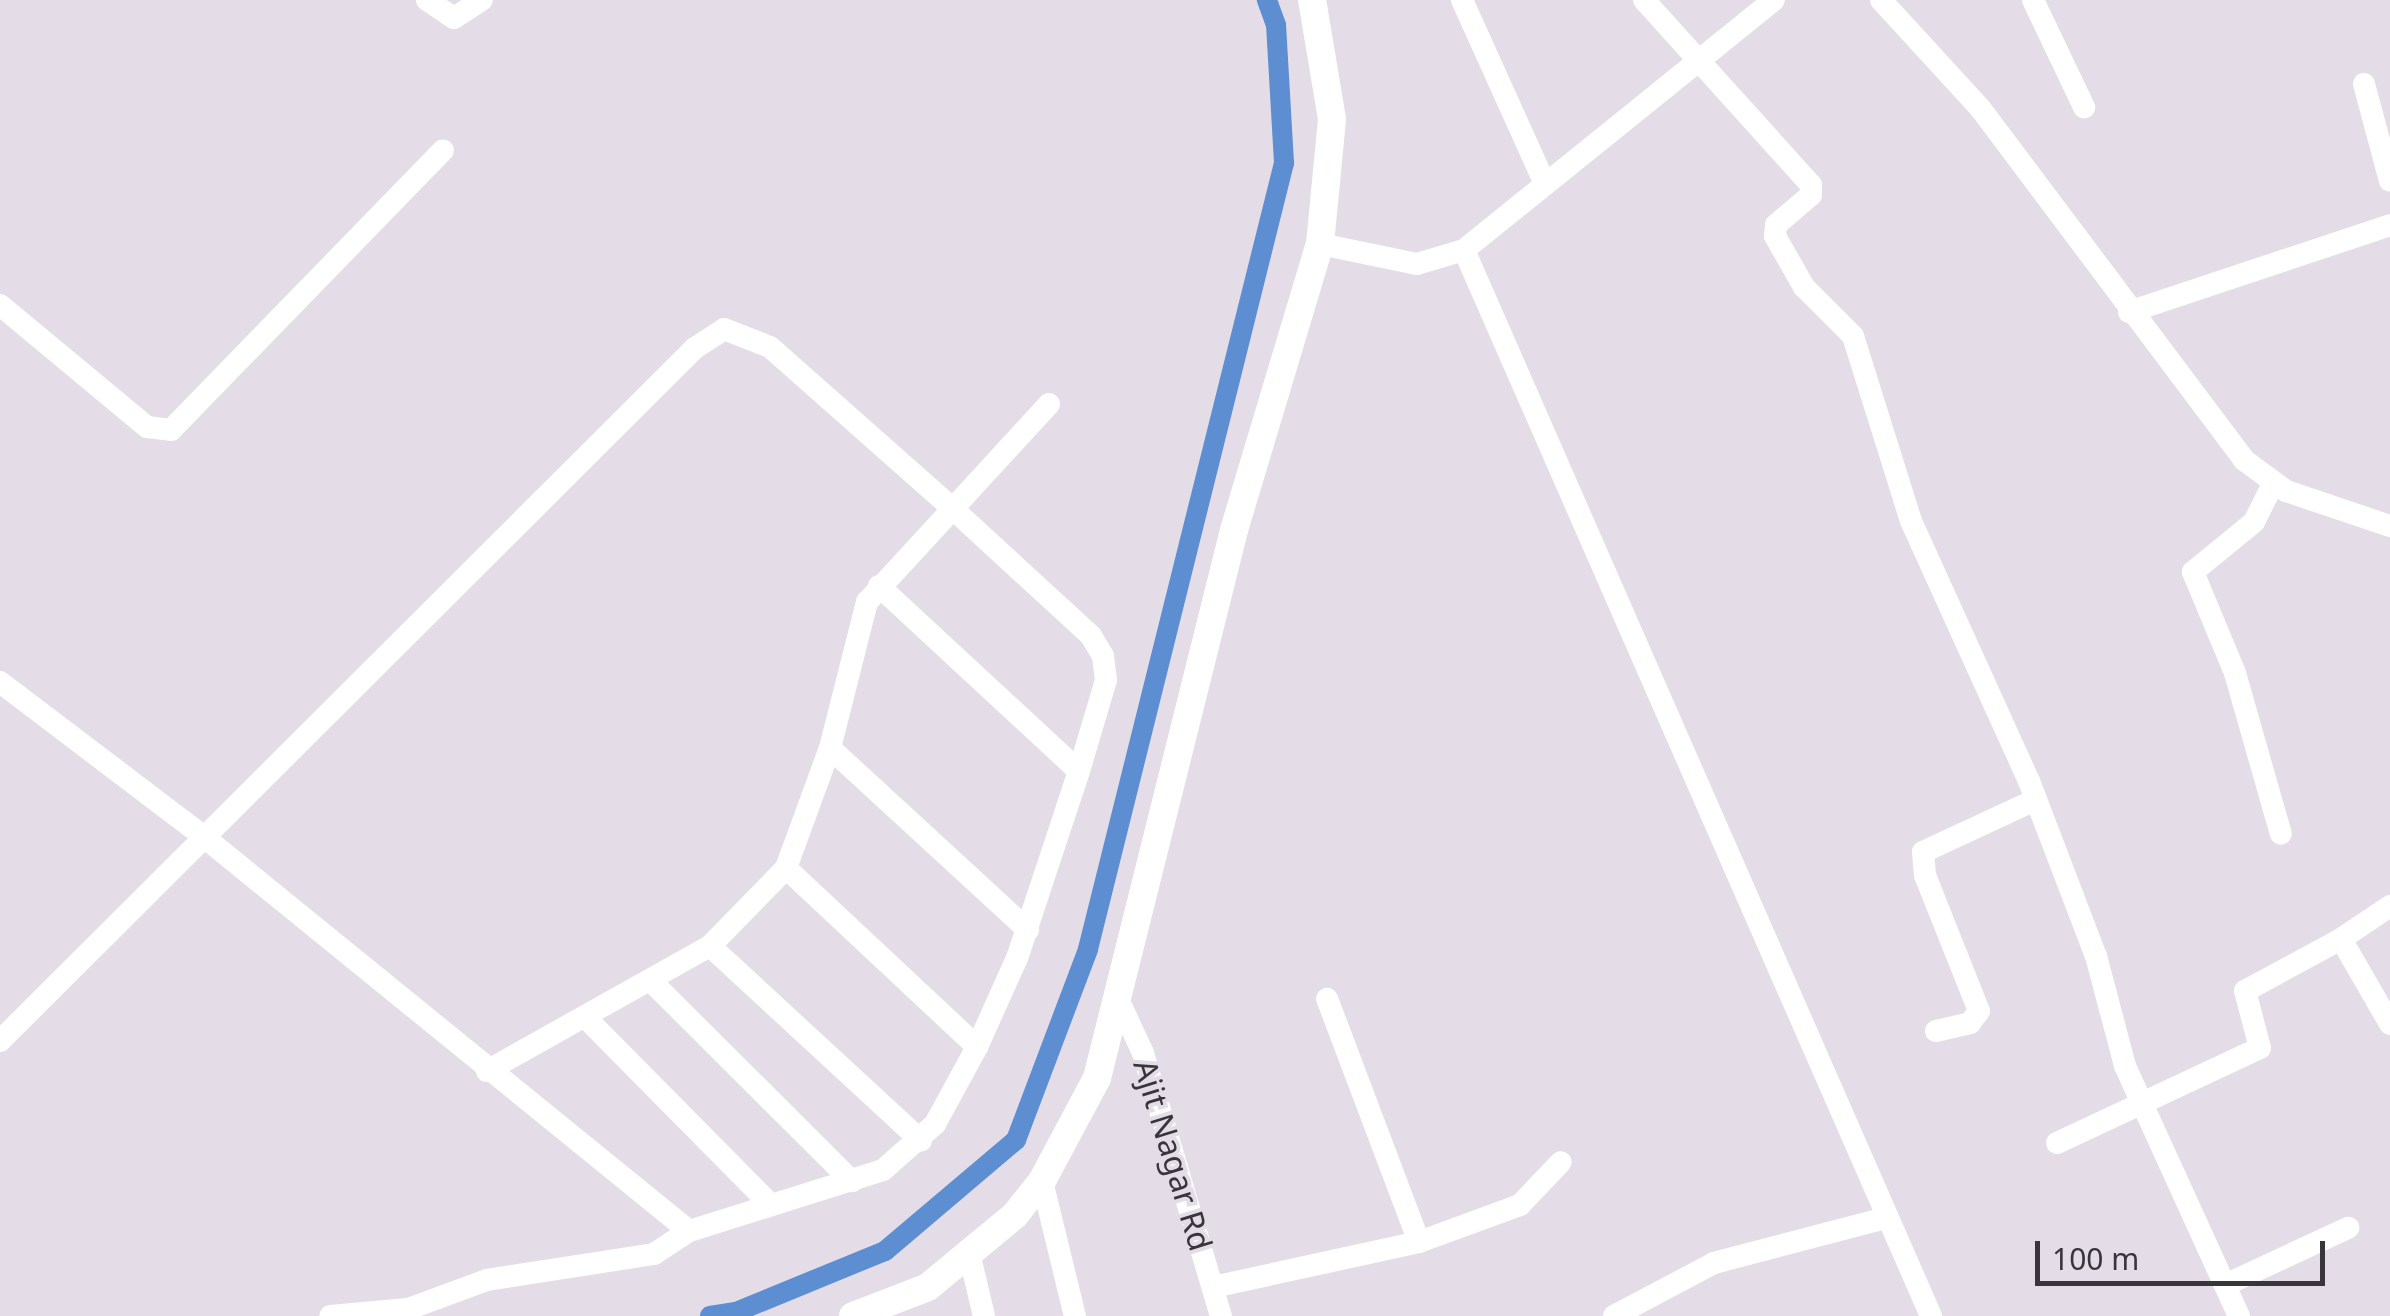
<!DOCTYPE html>
<style>
body{margin:0}
#map{position:relative;width:2390px;height:1316px;overflow:hidden;background:#e4dde8;font-family:"Noto Sans",sans-serif}
div>[style]{position:absolute}
.canal>*{height:20px;margin:-10px;padding:0 10px;transform-origin:10px;border-radius:10px;background:#5c8ed1}
.minor>*{height:22px;margin:-11px;padding:0 11px;transform-origin:11px;border-radius:11px;background:#fff}
.tertiary>*{height:28px;margin:-14px;padding:0 14px;transform-origin:14px;border-radius:14px;background:#fff}
span{translate:-50% -50%;white-space:nowrap;text-align:center;line-height:1.15;-webkit-text-stroke:8px #e4dde8;paint-order:stroke}
.street-label{font-size:32px;color:#39363b}
.scale{position:absolute;left:2035px;top:1241px;width:290px;height:45px;box-sizing:border-box;border:5px solid #39363b;border-top:0;padding-left:12px;font-size:30px;line-height:35px;white-space:nowrap;color:#39363b;-webkit-text-stroke:8px #e4dde8;paint-order:stroke}
</style>
<div id="map">
<div class="canal">
<div style="left:710px;top:1316px;width:26px;rotate:-9deg"></div>
<div style="left:736px;top:1312px;width:161px;rotate:-22.3deg"></div>
<div style="left:885px;top:1251px;width:172px;rotate:-40.3deg"></div>
<div style="left:1016px;top:1140px;width:204px;rotate:-69.3deg"></div>
<div style="left:1088px;top:949px;width:810px;rotate:-76deg"></div>
<div style="left:1284px;top:163px;width:138px;rotate:-93.3deg"></div>
<div style="left:1276px;top:25px;width:27px;rotate:-110deg"></div>
</div>
<div class="minor">
<div style="left:427px;top:0;width:32px;rotate:34deg"></div>
<div style="left:454px;top:18px;width:33px;rotate:-33deg"></div>
<div style="left:1462px;top:0;width:202px;rotate:65.7deg"></div>
<div style="left:1644px;top:0;width:249px;rotate:47.9deg"></div>
<div style="left:1811px;top:185px;width:10px;rotate:90deg"></div>
<div style="left:1811px;top:195px;width:46px;rotate:139.4deg"></div>
<div style="left:1776px;top:225px;width:11px;rotate:95deg"></div>
<div style="left:1775px;top:236px;width:59px;rotate:60.4deg"></div>
<div style="left:1804px;top:287px;width:69px;rotate:45deg"></div>
<div style="left:1853px;top:336px;width:194px;rotate:72.6deg"></div>
<div style="left:1911px;top:521px;width:286px;rotate:65.6deg"></div>
<div style="left:2029px;top:781px;width:187px;rotate:69.1deg"></div>
<div style="left:2096px;top:956px;width:114px;rotate:75.2deg"></div>
<div style="left:2125px;top:1066px;width:275px;rotate:65.5deg"></div>
<div style="left:1881px;top:0;width:147px;rotate:47.5deg"></div>
<div style="left:1980px;top:108px;width:440px;rotate:53.1deg"></div>
<div style="left:2244px;top:460px;width:52px;rotate:36.4deg"></div>
<div style="left:2286px;top:491px;width:110px;rotate:18.6deg"></div>
<div style="left:2033px;top:0;width:119px;rotate:64.5deg"></div>
<div style="left:2364px;top:84px;width:100px;rotate:75deg"></div>
<div style="left:1320px;top:244px;width:99px;rotate:11.7deg"></div>
<div style="left:1417px;top:264px;width:49px;rotate:-16.6deg"></div>
<div style="left:1464px;top:250px;width:398px;rotate:-38.9deg"></div>
<div style="left:1464px;top:250px;width:1164px;rotate:66.34deg"></div>
<div style="left:0;top:305px;width:191px;rotate:39.7deg"></div>
<div style="left:147px;top:427px;width:24px;rotate:7deg"></div>
<div style="left:171px;top:430px;width:390px;rotate:-45.8deg"></div>
<div style="left:2129px;top:312px;width:275px;rotate:-18.4deg"></div>
<div style="left:2273px;top:484px;width:42px;rotate:116.6deg"></div>
<div style="left:2254px;top:522px;width:79px;rotate:140.7deg"></div>
<div style="left:2193px;top:572px;width:109px;rotate:67.4deg"></div>
<div style="left:2235px;top:673px;width:167px;rotate:74.1deg"></div>
<div style="left:879px;top:586px;width:272px;rotate:42.8deg"></div>
<div style="left:0;top:682px;width:256px;rotate:37.2deg"></div>
<div style="left:204px;top:837px;width:625px;rotate:39.09deg"></div>
<div style="left:830px;top:748px;width:269px;rotate:42.6deg"></div>
<div style="left:786px;top:868px;width:262px;rotate:43.1deg"></div>
<div style="left:2390px;top:906px;width:59px;rotate:146deg"></div>
<div style="left:2341px;top:939px;width:98px;rotate:60deg"></div>
<div style="left:710px;top:946px;width:287px;rotate:42.7deg"></div>
<div style="left:650px;top:980px;width:285px;rotate:44.9deg"></div>
<div style="left:1117px;top:997px;width:62px;rotate:65.1deg"></div>
<div style="left:1143px;top:1053px;width:274px;rotate:73.5deg"></div>
<div style="left:586px;top:1018px;width:263px;rotate:45.3deg"></div>
<div style="left:1936px;top:1031px;width:35px;rotate:-13deg"></div>
<div style="left:1970px;top:1023px;width:15px;rotate:-53deg"></div>
<div style="left:1979px;top:1011px;width:146px;rotate:-111.7deg"></div>
<div style="left:1925px;top:875px;width:23px;rotate:-95deg"></div>
<div style="left:1923px;top:852px;width:123px;rotate:-24.9deg"></div>
<div style="left:0;top:1041px;width:981px;rotate:-44.92deg"></div>
<div style="left:695px;top:348px;width:35px;rotate:-33deg"></div>
<div style="left:724px;top:329px;width:49px;rotate:21.4deg"></div>
<div style="left:770px;top:347px;width:243px;rotate:41.5deg"></div>
<div style="left:952px;top:508px;width:189px;rotate:42.6deg"></div>
<div style="left:1091px;top:636px;width:23px;rotate:59deg"></div>
<div style="left:1103px;top:656px;width:24px;rotate:83deg"></div>
<div style="left:1106px;top:680px;width:95px;rotate:106.5deg"></div>
<div style="left:1079px;top:771px;width:197px;rotate:108.3deg"></div>
<div style="left:1017px;top:958px;width:98px;rotate:114.2deg"></div>
<div style="left:977px;top:1047px;width:88px;rotate:118.6deg"></div>
<div style="left:935px;top:1124px;width:69px;rotate:138.5deg"></div>
<div style="left:883px;top:1170px;width:203px;rotate:162.5deg"></div>
<div style="left:689px;top:1231px;width:42px;rotate:146.7deg"></div>
<div style="left:654px;top:1254px;width:169px;rotate:171.2deg"></div>
<div style="left:487px;top:1280px;width:84px;rotate:159.8deg"></div>
<div style="left:408px;top:1309px;width:78px;rotate:174.9deg"></div>
<div style="left:487px;top:1071px;width:256px;rotate:-29.3deg"></div>
<div style="left:710px;top:946px;width:109px;rotate:-45.7deg"></div>
<div style="left:786px;top:868px;width:128px;rotate:-69.9deg"></div>
<div style="left:830px;top:748px;width:151px;rotate:-75.8deg"></div>
<div style="left:867px;top:602px;width:269px;rotate:-47.4deg"></div>
<div style="left:2057px;top:1143px;width:224px;rotate:-25.1deg"></div>
<div style="left:2260px;top:1048px;width:59px;rotate:-104.7deg"></div>
<div style="left:2245px;top:991px;width:109px;rotate:-28.4deg"></div>
<div style="left:1042px;top:1181px;width:139px;rotate:76.3deg"></div>
<div style="left:1419px;top:1242px;width:108px;rotate:-20.1deg"></div>
<div style="left:1520px;top:1205px;width:59px;rotate:-46.4deg"></div>
<div style="left:970px;top:1257px;width:61px;rotate:76.7deg"></div>
<div style="left:2225px;top:1285px;width:136px;rotate:-24.9deg"></div>
<div style="left:1213px;top:1287px;width:211px;rotate:-12.3deg"></div>
<div style="left:1419px;top:1242px;width:260px;rotate:-110.7deg"></div>
<div style="left:1614px;top:1316px;width:113px;rotate:-27.9deg"></div>
<div style="left:1714px;top:1263px;width:177px;rotate:-14.7deg"></div>
</div>
<div class="tertiary">
<div style="left:853px;top:1316px;width:80px;rotate:-21.1deg"></div>
<div style="left:928px;top:1287px;width:113px;rotate:-39.6deg"></div>
<div style="left:1015px;top:1215px;width:43px;rotate:-51.5deg"></div>
<div style="left:1042px;top:1181px;width:117px;rotate:-61.9deg"></div>
<div style="left:1097px;top:1078px;width:565px;rotate:-75.96deg"></div>
<div style="left:1234px;top:530px;width:299px;rotate:-73.3deg"></div>
<div style="left:1320px;top:244px;width:126px;rotate:-84.5deg"></div>
<div style="left:1332px;top:119px;width:121px;rotate:-99.5deg"></div>
</div>
<div class="street-label">
<span style="left:1173px;top:1155px;rotate:73deg">Ajit Nagar Rd</span>
</div>
<div class="scale">100 m</div>
</div>
